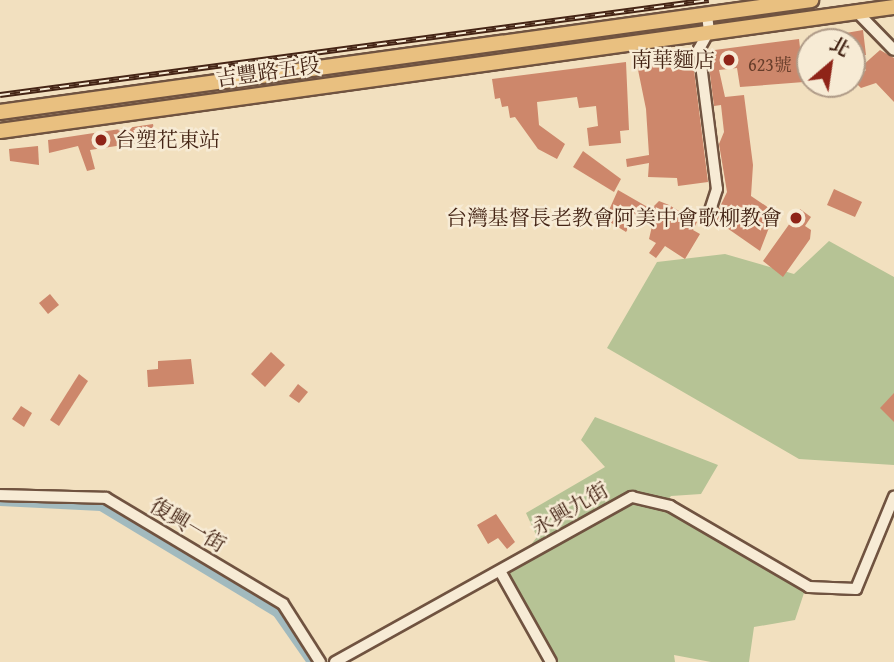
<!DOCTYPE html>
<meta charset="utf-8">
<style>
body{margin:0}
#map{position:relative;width:894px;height:662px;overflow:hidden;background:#f2e0bf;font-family:"Gentium Book Plus","Noto Serif TC",serif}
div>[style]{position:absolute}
.green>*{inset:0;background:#b6c395}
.canal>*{height:10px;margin:-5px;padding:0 5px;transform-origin:5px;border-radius:5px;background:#a2babe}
.building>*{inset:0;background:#cd876b}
.roads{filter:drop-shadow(2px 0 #705340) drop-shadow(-2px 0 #705340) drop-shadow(0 2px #705340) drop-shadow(0 -2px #705340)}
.minor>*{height:10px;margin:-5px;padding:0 5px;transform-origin:5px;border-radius:5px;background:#f7ebd5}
.major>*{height:14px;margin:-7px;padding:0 7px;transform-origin:7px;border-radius:7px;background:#e9c080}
.rail>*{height:6px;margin-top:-3px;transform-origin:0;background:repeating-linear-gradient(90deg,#f7ebd5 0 10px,#442415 0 20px);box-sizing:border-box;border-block:2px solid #442415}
.dots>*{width:19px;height:19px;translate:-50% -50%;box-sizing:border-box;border:4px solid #f7ebd5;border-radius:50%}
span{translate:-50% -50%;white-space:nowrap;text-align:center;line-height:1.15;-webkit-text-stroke:5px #f7ebd5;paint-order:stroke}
.number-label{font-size:18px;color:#663d2a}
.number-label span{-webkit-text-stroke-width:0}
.poi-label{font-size:21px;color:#442415}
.right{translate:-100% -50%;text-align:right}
.left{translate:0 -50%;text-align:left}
.street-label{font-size:21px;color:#442415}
.north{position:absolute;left:796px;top:28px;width:70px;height:70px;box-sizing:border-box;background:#f7ebd5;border:2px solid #af9b88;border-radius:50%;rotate:29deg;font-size:19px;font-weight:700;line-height:28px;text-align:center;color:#442415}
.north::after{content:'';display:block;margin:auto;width:24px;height:32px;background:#8f2418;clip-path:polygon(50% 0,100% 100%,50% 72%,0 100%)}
</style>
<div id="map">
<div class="green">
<div style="clip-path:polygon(829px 241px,894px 277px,894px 465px,799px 459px,607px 348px,657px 262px,725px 254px,794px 274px)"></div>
<div style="clip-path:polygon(595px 417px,718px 465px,701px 494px,671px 496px,667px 501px,806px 587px,795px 620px,754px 627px,749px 662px,711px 662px,674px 655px,675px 662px,556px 662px,508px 574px,537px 537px,526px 513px,605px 467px,581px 440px)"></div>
</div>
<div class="canal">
<div style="left:0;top:501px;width:101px;rotate:2.8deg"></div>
<div style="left:101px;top:506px;width:205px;rotate:31.1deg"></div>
<div style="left:277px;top:612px;width:61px;rotate:55deg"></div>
</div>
<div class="building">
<div style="clip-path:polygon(863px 30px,866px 55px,852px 56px,852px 42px,823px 42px,823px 37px)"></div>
<div style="clip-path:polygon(799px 39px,804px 82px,740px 87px,737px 68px,719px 70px,725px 97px,744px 95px,753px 165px,751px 196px,775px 212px,760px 251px,714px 219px,727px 192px,719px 144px,724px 132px,721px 105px,714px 106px,707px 51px)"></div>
<div style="clip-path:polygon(880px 50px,894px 58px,894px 102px,876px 83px,861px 88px,855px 82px,866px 70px,862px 66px)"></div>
<div style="clip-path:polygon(692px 54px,708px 182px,678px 186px,677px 178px,648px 177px,649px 163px,627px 167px,626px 159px,649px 155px,646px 109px,636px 60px)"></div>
<div style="clip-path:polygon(626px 62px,629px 130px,620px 131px,621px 143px,589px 146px,587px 128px,598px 126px,596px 106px,579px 108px,577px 97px,537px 102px,539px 125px,565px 144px,557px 159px,538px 149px,515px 117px,510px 118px,508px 106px,502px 107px,500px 98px,495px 99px,492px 79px)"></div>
<div style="clip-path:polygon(153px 124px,156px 140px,90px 150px,95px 169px,87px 171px,78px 146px,49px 153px,48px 140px)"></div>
<div style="clip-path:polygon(38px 146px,39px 165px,10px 161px,9px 149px)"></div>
<div style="clip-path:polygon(583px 151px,621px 179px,614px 192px,573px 167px)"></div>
<div style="clip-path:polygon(834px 189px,862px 202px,855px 217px,827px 205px)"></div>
<div style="clip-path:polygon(618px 190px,651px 209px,659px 201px,669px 205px,697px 222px,693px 230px,700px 234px,685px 259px,665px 246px,656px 258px,649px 253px,656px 243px,649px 239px,653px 222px,638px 213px,626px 232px,605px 219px)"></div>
<div style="clip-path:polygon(800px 209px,811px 217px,805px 226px,811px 230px,810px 239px,783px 277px,763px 261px)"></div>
<div style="clip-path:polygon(50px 294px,59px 305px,48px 314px,39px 303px)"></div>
<div style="clip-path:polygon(271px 352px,285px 365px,265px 387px,251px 374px)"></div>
<div style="clip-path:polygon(191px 359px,194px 384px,148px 387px,147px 370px,158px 369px,158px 361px)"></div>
<div style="clip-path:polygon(79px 374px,88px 381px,59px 426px,50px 420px)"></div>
<div style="clip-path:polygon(298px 384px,308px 392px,299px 403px,289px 396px)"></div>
<div style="clip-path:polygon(894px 393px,894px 422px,880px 408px)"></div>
<div style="clip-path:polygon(21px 406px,32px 413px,24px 427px,12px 419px)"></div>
<div style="clip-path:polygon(496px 514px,515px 542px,507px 549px,498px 538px,488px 544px,477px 525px)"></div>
</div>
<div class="roads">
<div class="minor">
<div style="left:856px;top:11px;width:54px;rotate:45.7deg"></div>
<div style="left:707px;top:15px;width:16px;rotate:83deg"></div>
<div style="left:709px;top:31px;width:21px;rotate:119deg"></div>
<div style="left:699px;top:49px;width:141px;rotate:82.7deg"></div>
<div style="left:717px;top:189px;width:25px;rotate:108deg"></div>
<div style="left:0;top:495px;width:106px;rotate:1.6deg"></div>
<div style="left:106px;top:498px;width:206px;rotate:30.9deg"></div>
<div style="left:283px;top:604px;width:69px;rotate:57.5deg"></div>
<div style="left:500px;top:571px;width:104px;rotate:60.7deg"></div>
<div style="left:335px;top:662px;width:340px;rotate:-29.1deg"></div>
<div style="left:632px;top:497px;width:39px;rotate:13deg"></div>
<div style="left:670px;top:506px;width:161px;rotate:30.2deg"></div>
<div style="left:809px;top:587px;width:47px;rotate:2.4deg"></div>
<div style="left:856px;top:589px;width:100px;rotate:-67.6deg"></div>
</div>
<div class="major">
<div style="left:0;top:112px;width:819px;rotate:-7.86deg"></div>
<div style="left:0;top:131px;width:903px;rotate:-7.9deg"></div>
</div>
</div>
<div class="rail">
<div style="left:0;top:95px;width:715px;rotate:-7.63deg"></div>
</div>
<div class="dots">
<div style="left:729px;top:60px;background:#8f2418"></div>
<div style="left:101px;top:140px;background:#8f2418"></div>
<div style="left:796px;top:218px;background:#8f2418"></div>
</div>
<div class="number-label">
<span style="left:770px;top:65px">623號</span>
</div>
<div class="poi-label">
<span class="right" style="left:715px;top:60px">南華麵店</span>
<span class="left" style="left:115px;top:140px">台塑花東站</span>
<span class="right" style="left:782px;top:218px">台灣基督長老教會阿美中會歌柳教會</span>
</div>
<div class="street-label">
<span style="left:268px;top:72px;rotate:-8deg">吉豐路五段</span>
<span style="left:570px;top:509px;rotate:-30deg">永興九街</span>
<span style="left:188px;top:525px;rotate:31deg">復興一街</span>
</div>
<div class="north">北</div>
</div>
